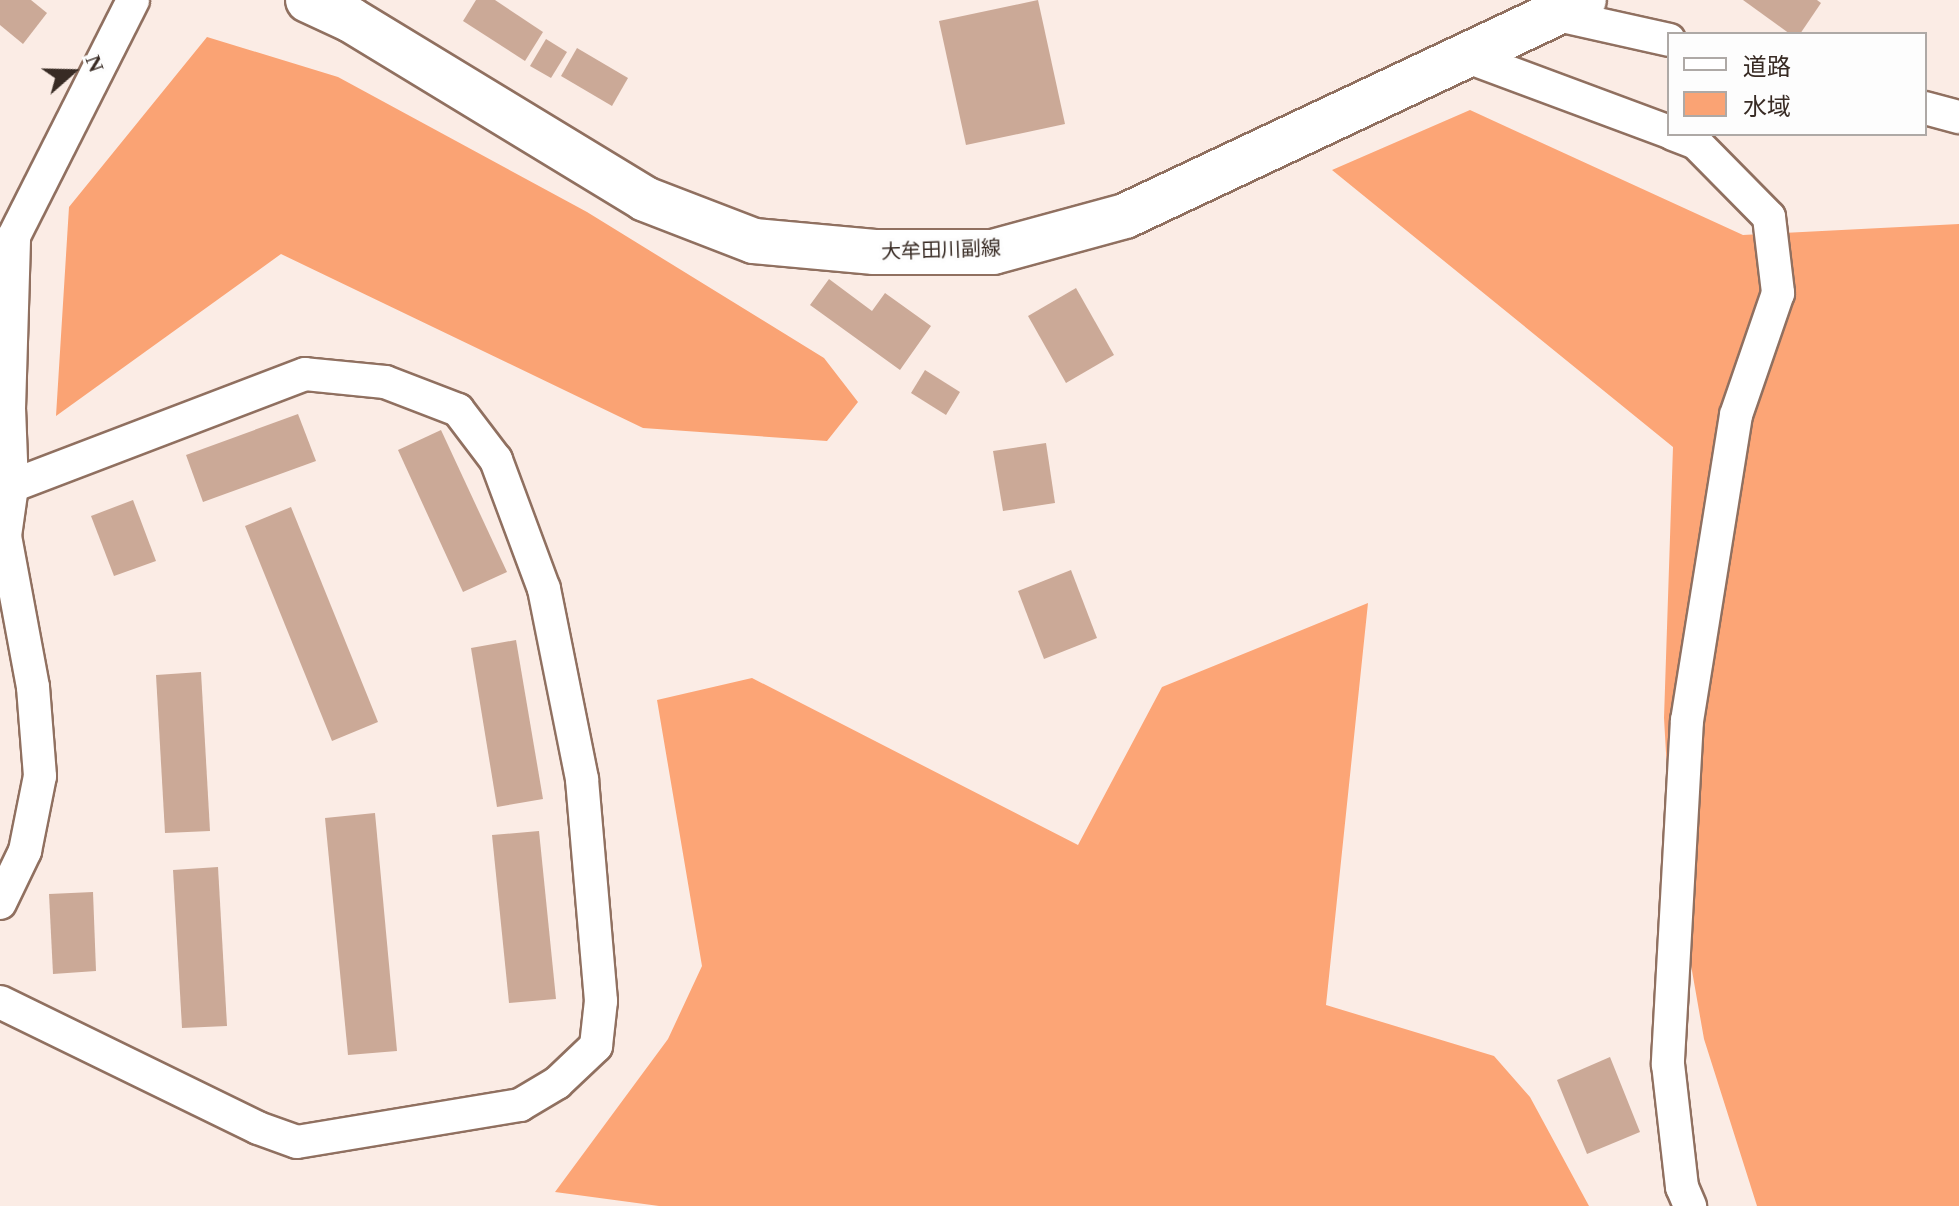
<!DOCTYPE html>
<meta charset="utf-8">
<style>
body{margin:0}
#map{position:relative;width:1959px;height:1206px;overflow:hidden;background:#fbece5;font-family:"Times New Roman","Noto Sans JP",serif}
div>[style]{position:absolute}
.forest>*{inset:0;background:#fca576}
.water>*{inset:0;background:#faa374}
.building>*{inset:0;background:#cba997}
.roads{filter:drop-shadow(2px 0 #907060) drop-shadow(-2px 0 #907060) drop-shadow(0 2px #907060) drop-shadow(0 -2px #907060)}
.street>*{height:32px;margin:-16px;padding:0 16px;transform-origin:16px;border-radius:16px;background:#fff}
.primary>*{height:44px;margin:-22px;padding:0 22px;transform-origin:22px;border-radius:22px;background:#fff}
span{translate:-50% -50%;white-space:nowrap;text-align:center;line-height:1.15;-webkit-text-stroke:6px #fdfdfd;paint-order:stroke}
.street-label{font-size:20px;color:#382b24}
.legend{position:absolute;left:1667px;top:32px;width:260px;height:104px;box-sizing:border-box;background:#fdfdfd;border:2px solid #aea9a6;margin:0;padding:10px 14px;list-style:none;font-size:24px;color:#382b24}
.legend li{display:flex;align-items:center;gap:16px;height:40px}
.legend b{width:40px;border:2px solid #aea9a6}
.north{position:absolute;left:32px;top:32px;width:80px;height:80px;-webkit-text-stroke:6px #fdfdfd;paint-order:stroke;rotate:70deg;font-size:22px;font-weight:700;line-height:32px;text-align:center;color:#382b24}
.north::after{content:'';display:block;margin:auto;width:28px;height:36px;background:#382b24;clip-path:polygon(50% 0,100% 100%,50% 72%,0 100%)}
</style>
<div id="map">
<div class="forest">
<div style="clip-path:polygon(1470px 110px,1743px 235px,1959px 224px,1959px 1206px,1757px 1206px,1704px 1039px,1672px 857px,1664px 718px,1673px 447px,1332px 170px)"></div>
<div style="clip-path:polygon(1368px 603px,1326px 1005px,1494px 1056px,1530px 1097px,1589px 1206px,659px 1206px,555px 1192px,668px 1039px,702px 966px,657px 700px,752px 678px,1078px 845px,1162px 687px)"></div>
</div>
<div class="water">
<div style="clip-path:polygon(207px 37px,338px 77px,587px 212px,824px 358px,858px 402px,827px 441px,643px 428px,281px 254px,56px 416px,69px 207px)"></div>
</div>
<div class="building">
<div style="clip-path:polygon(0 0,31px 0,47px 13px,23px 44px,0 25px)"></div>
<div style="clip-path:polygon(476px 0,495px 0,543px 32px,525px 61px,463px 21px)"></div>
<div style="clip-path:polygon(1038px 0,1065px 124px,966px 145px,939px 21px)"></div>
<div style="clip-path:polygon(1743px 0,1817px 0,1821px 3px,1800px 34px,1790px 34px)"></div>
<div style="clip-path:polygon(546px 39px,567px 52px,551px 78px,530px 66px)"></div>
<div style="clip-path:polygon(577px 48px,628px 78px,612px 106px,561px 76px)"></div>
<div style="clip-path:polygon(829px 279px,872px 311px,885px 293px,931px 326px,900px 370px,810px 305px)"></div>
<div style="clip-path:polygon(1076px 288px,1114px 355px,1066px 383px,1028px 316px)"></div>
<div style="clip-path:polygon(925px 370px,960px 392px,946px 415px,911px 393px)"></div>
<div style="clip-path:polygon(298px 414px,316px 461px,203px 502px,186px 455px)"></div>
<div style="clip-path:polygon(441px 430px,507px 572px,463px 592px,398px 450px)"></div>
<div style="clip-path:polygon(1046px 443px,1055px 503px,1003px 511px,993px 451px)"></div>
<div style="clip-path:polygon(133px 500px,156px 561px,114px 576px,91px 516px)"></div>
<div style="clip-path:polygon(291px 507px,378px 722px,332px 741px,245px 526px)"></div>
<div style="clip-path:polygon(1071px 570px,1097px 638px,1044px 659px,1018px 591px)"></div>
<div style="clip-path:polygon(516px 640px,543px 799px,497px 807px,471px 648px)"></div>
<div style="clip-path:polygon(201px 672px,210px 831px,165px 833px,156px 675px)"></div>
<div style="clip-path:polygon(375px 813px,397px 1051px,348px 1055px,325px 818px)"></div>
<div style="clip-path:polygon(539px 831px,556px 999px,509px 1003px,492px 835px)"></div>
<div style="clip-path:polygon(218px 867px,227px 1026px,182px 1028px,173px 870px)"></div>
<div style="clip-path:polygon(93px 892px,96px 971px,53px 974px,49px 894px)"></div>
<div style="clip-path:polygon(1610px 1057px,1640px 1132px,1587px 1154px,1557px 1080px)"></div>
</div>
<div class="roads">
<div class="street">
<div style="left:1553px;top:14px;width:119px;rotate:12.6deg"></div>
<div style="left:1465px;top:56px;width:218px;rotate:20.4deg"></div>
<div style="left:1925px;top:108px;width:35px;rotate:15deg"></div>
<div style="left:1673px;top:134px;width:25px;rotate:21deg"></div>
<div style="left:1696px;top:143px;width:104px;rotate:45.4deg"></div>
<div style="left:1769px;top:217px;width:77px;rotate:83.2deg"></div>
<div style="left:1778px;top:293px;width:129px;rotate:109deg"></div>
<div style="left:1736px;top:415px;width:309px;rotate:99.1deg"></div>
<div style="left:1687px;top:720px;width:345px;rotate:93.2deg"></div>
<div style="left:1668px;top:1064px;width:124px;rotate:83.5deg"></div>
<div style="left:1682px;top:1187px;width:21px;rotate:67deg"></div>
<div style="left:0;top:903px;width:58px;rotate:-64.3deg"></div>
<div style="left:25px;top:851px;width:76px;rotate:-78.7deg"></div>
<div style="left:40px;top:776px;width:89px;rotate:-94.5deg"></div>
<div style="left:33px;top:687px;width:154px;rotate:-100.5deg"></div>
<div style="left:5px;top:536px;width:50px;rotate:-82deg"></div>
<div style="left:12px;top:486px;width:77px;rotate:-92.2deg"></div>
<div style="left:9px;top:409px;width:173px;rotate:-88.3deg"></div>
<div style="left:14px;top:236px;width:264px;rotate:-63.2deg"></div>
<div style="left:0;top:1002px;width:287px;rotate:26deg"></div>
<div style="left:258px;top:1128px;width:41px;rotate:19.7deg"></div>
<div style="left:297px;top:1142px;width:226px;rotate:-9.4deg"></div>
<div style="left:520px;top:1105px;width:43px;rotate:-30.7deg"></div>
<div style="left:557px;top:1083px;width:54px;rotate:-43.5deg"></div>
<div style="left:596px;top:1046px;width:45px;rotate:-83.7deg"></div>
<div style="left:601px;top:1001px;width:223px;rotate:-94.9deg"></div>
<div style="left:582px;top:779px;width:194px;rotate:-101.3deg"></div>
<div style="left:544px;top:589px;width:138px;rotate:-110.4deg"></div>
<div style="left:496px;top:460px;width:63px;rotate:-127.2deg"></div>
<div style="left:458px;top:410px;width:78px;rotate:-159deg"></div>
<div style="left:385px;top:382px;width:80px;rotate:-174.3deg"></div>
<div style="left:305px;top:374px;width:314px;rotate:159.1deg"></div>
</div>
<div class="primary">
<div style="left:308px;top:0;width:47px;rotate:24.9deg"></div>
<div style="left:351px;top:20px;width:344px;rotate:31.3deg"></div>
<div style="left:645px;top:199px;width:117px;rotate:21.1deg"></div>
<div style="left:754px;top:241px;width:121px;rotate:5.2deg"></div>
<div style="left:874px;top:252px;width:119px"></div>
<div style="left:993px;top:252px;width:137px;rotate:-15.3deg"></div>
<div style="left:1125px;top:216px;width:507px;rotate:-25.2deg"></div>
</div>
</div>
<div class="street-label">
<span style="left:941px;top:250px;rotate:-2deg">大牟田川副線</span>
</div>
<ul class="legend">
<li><b style="height:10px;background:#fff"></b>道路</li>
<li><b style="height:22px;background:#faa374"></b>水域</li>
</ul>
<div class="north">N</div>
</div>
